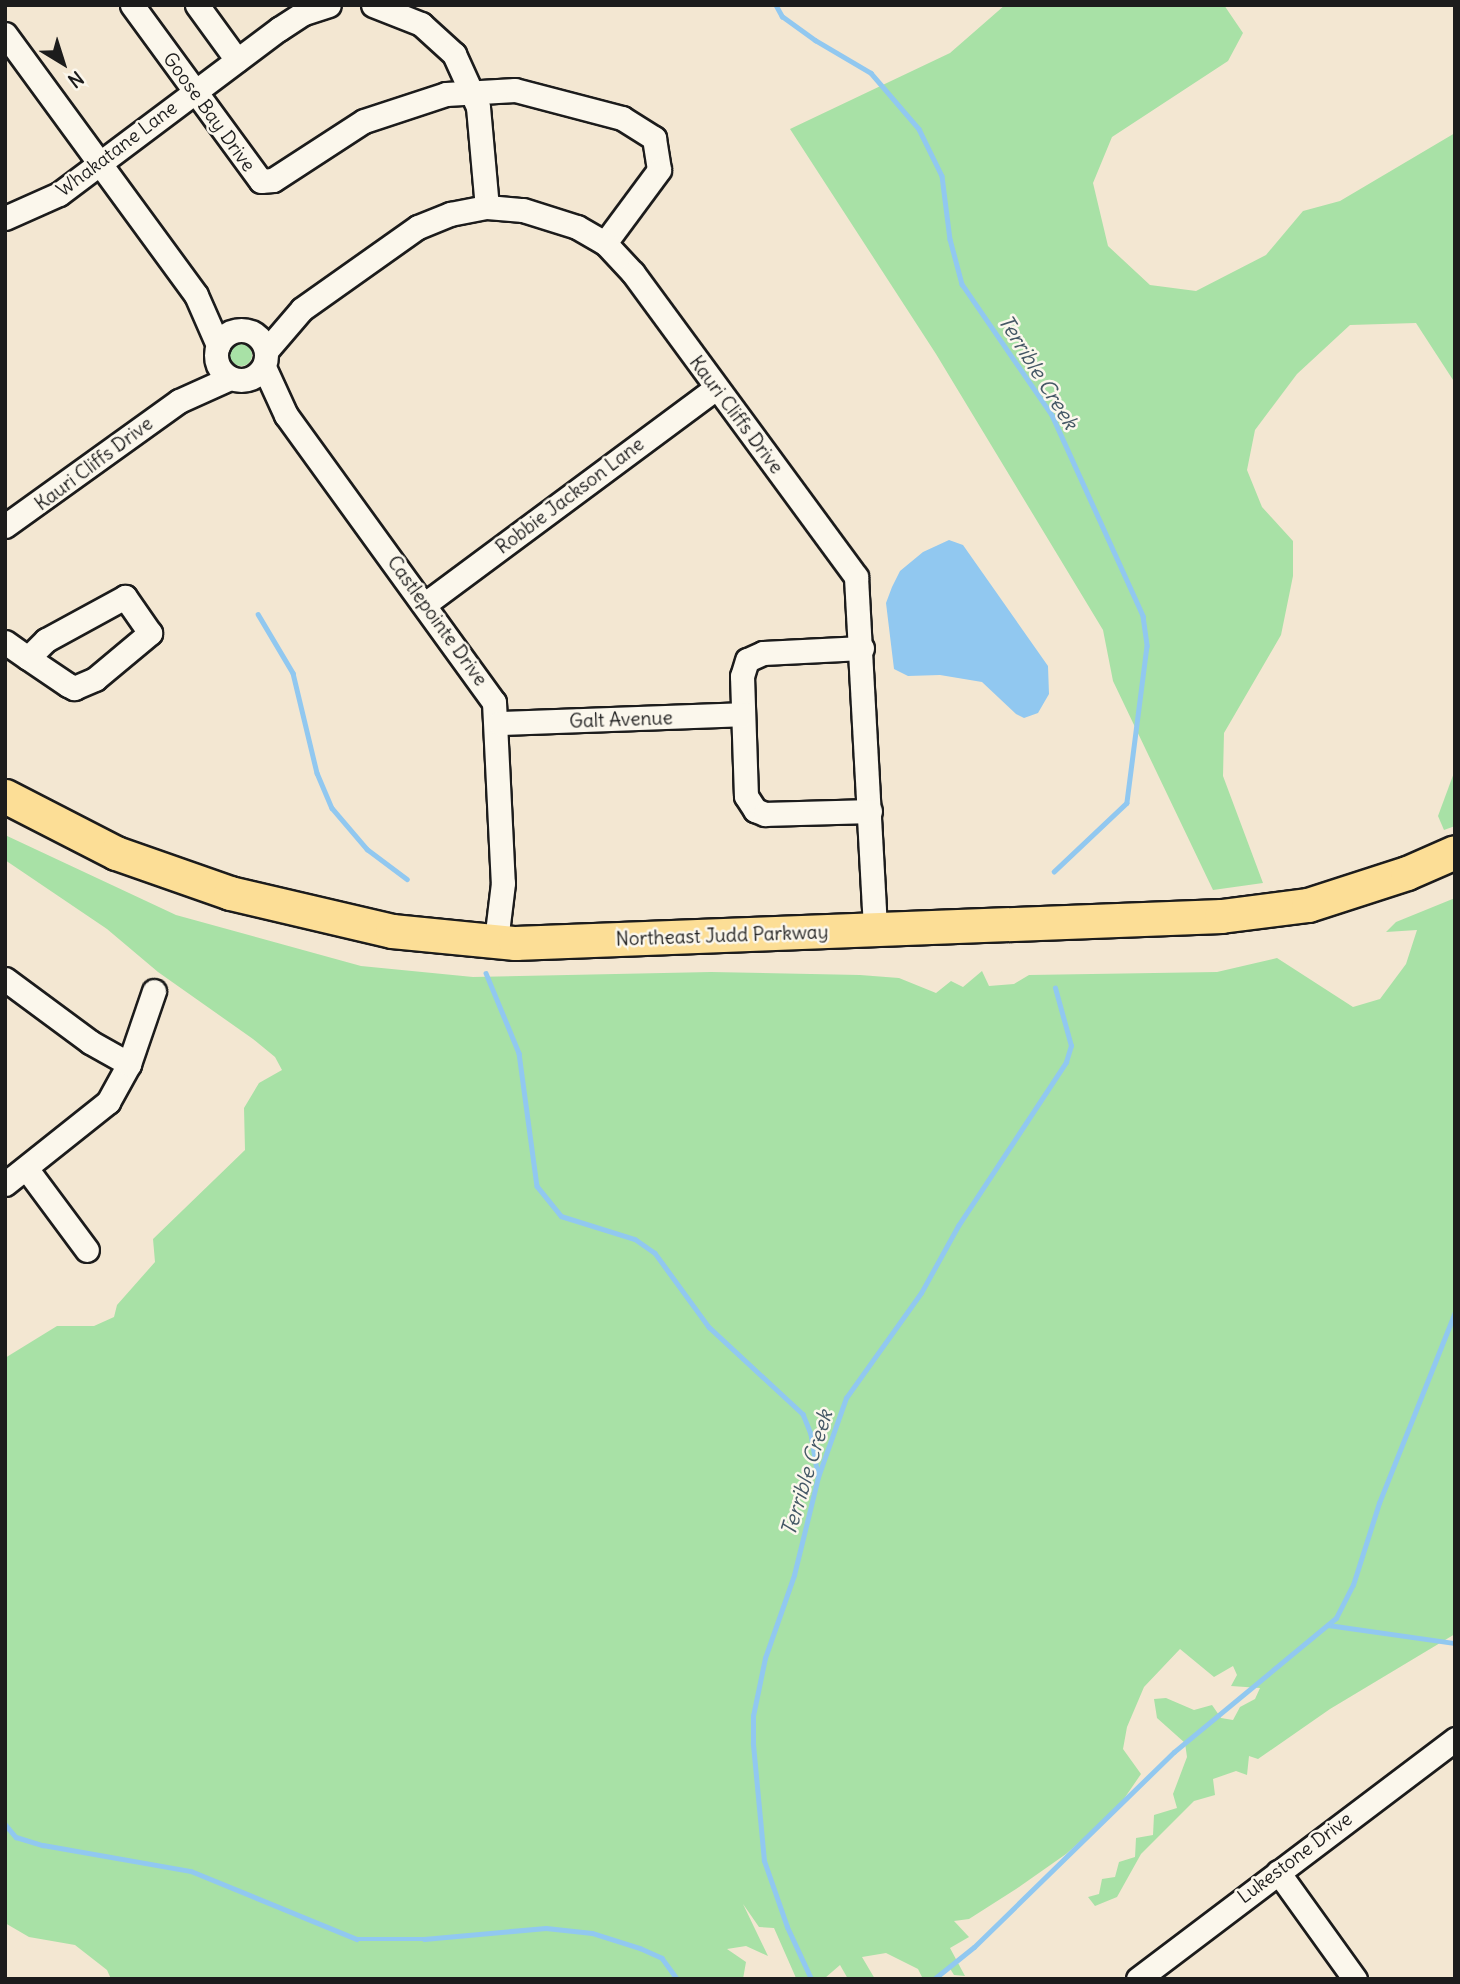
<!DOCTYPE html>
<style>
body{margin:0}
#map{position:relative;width:1460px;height:1984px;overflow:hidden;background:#f3e7d2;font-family:Delius,sans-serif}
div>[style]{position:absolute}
.green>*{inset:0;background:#a8e1a6}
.round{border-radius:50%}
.water>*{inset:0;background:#91c8f0}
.stream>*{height:4.5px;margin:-2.25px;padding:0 2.25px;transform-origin:2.25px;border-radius:2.25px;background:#91c8f0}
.roads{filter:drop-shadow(2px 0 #1c1c1c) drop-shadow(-2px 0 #1c1c1c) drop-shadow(0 2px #1c1c1c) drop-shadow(0 -2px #1c1c1c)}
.minor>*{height:23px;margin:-11.5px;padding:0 11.5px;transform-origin:11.5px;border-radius:11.5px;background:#fbf7ec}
.minor>.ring{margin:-11.5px;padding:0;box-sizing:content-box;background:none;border:23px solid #fbf7ec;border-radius:50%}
.highway>*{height:33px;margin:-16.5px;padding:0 16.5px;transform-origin:16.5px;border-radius:16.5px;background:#fcde96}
span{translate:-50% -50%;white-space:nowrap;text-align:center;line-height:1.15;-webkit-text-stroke:5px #fbf7ec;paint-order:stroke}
.street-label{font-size:19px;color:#1c1c1c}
.water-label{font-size:21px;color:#455866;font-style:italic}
.frame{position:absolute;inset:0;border:7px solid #1c1c1c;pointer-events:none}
.north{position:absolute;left:28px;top:28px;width:70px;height:70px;-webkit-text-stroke:5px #fbf7ec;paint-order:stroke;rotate:142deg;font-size:19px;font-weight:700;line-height:28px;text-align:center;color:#1c1c1c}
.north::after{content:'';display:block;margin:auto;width:24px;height:32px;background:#1c1c1c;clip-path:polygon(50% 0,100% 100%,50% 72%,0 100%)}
</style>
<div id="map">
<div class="green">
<div style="clip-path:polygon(1005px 5px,1224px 5px,1243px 33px,1228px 61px,1112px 137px,1093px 183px,1108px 246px,1150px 285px,1196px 291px,1266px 255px,1303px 211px,1340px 201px,1455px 133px,1455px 383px,1416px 323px,1350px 325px,1297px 374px,1255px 430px,1247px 470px,1262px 507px,1293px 541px,1293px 576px,1281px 635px,1224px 733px,1223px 776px,1263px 883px,1213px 890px,1113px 681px,1103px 630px,936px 354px,790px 129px,950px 53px)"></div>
<div class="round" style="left:230px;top:344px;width:22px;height:22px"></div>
<div style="clip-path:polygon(1455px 770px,1455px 826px,1444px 830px,1438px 816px)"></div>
<div style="clip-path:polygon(5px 835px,176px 915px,361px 966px,473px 977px,711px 972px,860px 975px,899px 978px,936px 993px,951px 981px,963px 987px,982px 971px,989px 986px,1014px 984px,1029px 975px,1217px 972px,1277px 958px,1353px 1007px,1380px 999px,1406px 964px,1417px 930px,1386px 932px,1396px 922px,1455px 898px,1455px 1634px,1330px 1709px,1258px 1759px,1249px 1756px,1247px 1775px,1236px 1771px,1213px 1779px,1215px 1795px,1194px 1801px,1141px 1854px,1117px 1897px,1095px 1906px,1088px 1897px,1099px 1894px,1102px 1879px,1115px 1877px,1119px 1862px,1135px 1857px,1136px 1838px,1153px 1835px,1154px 1815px,1177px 1808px,1173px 1794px,1187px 1757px,1185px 1743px,1157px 1718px,1154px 1699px,1166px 1698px,1194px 1710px,1212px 1705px,1221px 1718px,1233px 1720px,1240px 1707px,1255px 1699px,1260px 1688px,1231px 1686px,1237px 1675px,1233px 1666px,1214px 1677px,1180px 1649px,1144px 1687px,1127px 1727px,1123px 1749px,1141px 1774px,1117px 1809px,1066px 1854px,1019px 1887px,969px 1919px,954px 1921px,969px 1937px,950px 1948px,965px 1976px,954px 1975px,949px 1967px,933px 1979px,923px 1979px,918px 1969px,886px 1953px,862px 1957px,875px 1979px,848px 1979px,840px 1965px,825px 1978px,796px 1978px,774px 1928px,759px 1927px,743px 1904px,768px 1956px,746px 1946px,727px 1949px,746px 1962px,743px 1979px,111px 1979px,107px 1970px,75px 1945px,29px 1937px,5px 1923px,5px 1358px,57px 1326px,94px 1326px,114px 1317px,117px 1305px,155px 1262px,153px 1239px,245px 1150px,244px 1108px,259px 1083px,282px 1070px,275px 1057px,253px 1039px,158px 972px,107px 929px,5px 860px)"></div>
</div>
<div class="water">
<div style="clip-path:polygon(949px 540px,963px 545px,1048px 666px,1049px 694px,1038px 713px,1024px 718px,1016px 714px,982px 682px,940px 675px,908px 676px,894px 669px,886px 603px,892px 587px,900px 571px,923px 552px)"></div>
</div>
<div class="stream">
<div style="left:776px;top:5px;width:13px;rotate:61deg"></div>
<div style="left:782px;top:16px;width:41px;rotate:36deg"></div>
<div style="left:815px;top:40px;width:65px;rotate:30.5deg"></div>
<div style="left:871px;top:73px;width:74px;rotate:49.4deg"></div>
<div style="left:919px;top:129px;width:52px;rotate:63.9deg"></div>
<div style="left:942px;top:176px;width:64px;rotate:82.8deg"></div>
<div style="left:950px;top:239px;width:47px;rotate:75.1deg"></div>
<div style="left:962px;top:284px;width:159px;rotate:55.5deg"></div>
<div style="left:1052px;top:415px;width:221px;rotate:65.6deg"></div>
<div style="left:1143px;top:616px;width:30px;rotate:82deg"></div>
<div style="left:1147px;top:646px;width:158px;rotate:97.3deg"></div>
<div style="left:1127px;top:803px;width:100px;rotate:136.6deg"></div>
<div style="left:258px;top:614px;width:69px;rotate:59.3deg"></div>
<div style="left:293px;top:673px;width:103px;rotate:76.5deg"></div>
<div style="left:317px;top:773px;width:38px;rotate:67deg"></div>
<div style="left:332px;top:808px;width:54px;rotate:49.5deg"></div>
<div style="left:367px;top:849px;width:50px;rotate:36.9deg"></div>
<div style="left:486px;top:973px;width:87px;rotate:67.6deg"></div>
<div style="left:519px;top:1053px;width:134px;rotate:82.3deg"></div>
<div style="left:537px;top:1186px;width:38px;rotate:51deg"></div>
<div style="left:561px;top:1216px;width:77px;rotate:17.3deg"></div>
<div style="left:635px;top:1239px;width:24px;rotate:35deg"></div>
<div style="left:655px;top:1253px;width:92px;rotate:53.9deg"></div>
<div style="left:709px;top:1327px;width:128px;rotate:42.8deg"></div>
<div style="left:803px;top:1414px;width:22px;rotate:68deg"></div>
<div style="left:811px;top:1434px;width:43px;rotate:80.5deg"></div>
<div style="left:1328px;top:1625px;width:128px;rotate:8.1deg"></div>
<div style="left:5px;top:1824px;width:17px;rotate:50deg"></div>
<div style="left:16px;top:1837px;width:28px;rotate:17deg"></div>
<div style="left:43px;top:1845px;width:150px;rotate:10deg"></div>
<div style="left:191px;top:1871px;width:179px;rotate:22.3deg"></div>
<div style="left:357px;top:1939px;width:67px"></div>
<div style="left:424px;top:1939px;width:122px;rotate:-5.2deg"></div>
<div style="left:546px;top:1928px;width:46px;rotate:6.2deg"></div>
<div style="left:592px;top:1933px;width:50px;rotate:17.4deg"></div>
<div style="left:640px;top:1948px;width:24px;rotate:24deg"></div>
<div style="left:662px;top:1958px;width:26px;rotate:54deg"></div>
<div style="left:811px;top:1979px;width:57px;rotate:-114.8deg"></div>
<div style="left:787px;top:1927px;width:70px;rotate:-109.2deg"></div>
<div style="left:764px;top:1861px;width:118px;rotate:-95.4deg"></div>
<div style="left:753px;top:1744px;width:28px;rotate:-90deg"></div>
<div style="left:753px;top:1716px;width:59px;rotate:-78.3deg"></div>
<div style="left:765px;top:1658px;width:88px;rotate:-70.7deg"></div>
<div style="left:794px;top:1575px;width:101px;rotate:-76.2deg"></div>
<div style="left:818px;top:1477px;width:84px;rotate:-70.5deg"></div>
<div style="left:846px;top:1398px;width:129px;rotate:-54.5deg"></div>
<div style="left:921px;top:1293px;width:77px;rotate:-61.1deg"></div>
<div style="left:958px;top:1226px;width:196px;rotate:-56.6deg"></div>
<div style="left:1066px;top:1062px;width:17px;rotate:-73deg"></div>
<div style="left:1071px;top:1046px;width:60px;rotate:-105.4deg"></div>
<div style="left:934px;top:1979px;width:51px;rotate:-38.7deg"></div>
<div style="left:974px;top:1947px;width:279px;rotate:-44.3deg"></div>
<div style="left:1174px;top:1752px;width:210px;rotate:-39.6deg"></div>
<div style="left:1336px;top:1618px;width:37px;rotate:-63deg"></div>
<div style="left:1353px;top:1585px;width:86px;rotate:-72.4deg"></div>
<div style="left:1379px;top:1503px;width:206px;rotate:-68.3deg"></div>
</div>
<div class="roads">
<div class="minor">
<div style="left:132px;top:5px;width:218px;rotate:53.8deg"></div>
<div style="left:261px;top:181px;width:12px;rotate:-5deg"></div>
<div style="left:273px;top:180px;width:108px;rotate:-33deg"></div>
<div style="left:364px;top:121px;width:86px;rotate:-18.2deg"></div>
<div style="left:446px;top:94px;width:69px;rotate:-3.3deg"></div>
<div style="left:515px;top:90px;width:111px;rotate:14.7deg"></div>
<div style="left:622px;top:118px;width:38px;rotate:32deg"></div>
<div style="left:654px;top:138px;width:32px;rotate:81deg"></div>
<div style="left:659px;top:170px;width:91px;rotate:126.5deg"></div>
<div style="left:197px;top:5px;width:68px;rotate:54deg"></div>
<div style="left:373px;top:5px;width:52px;rotate:21.6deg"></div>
<div style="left:421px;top:24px;width:45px;rotate:42.3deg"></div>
<div style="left:454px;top:54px;width:58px;rotate:65.6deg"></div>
<div style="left:478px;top:107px;width:100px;rotate:84.9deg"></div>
<div style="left:5px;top:34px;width:323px;rotate:53.8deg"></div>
<div style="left:196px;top:295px;width:55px;rotate:66.3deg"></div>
<div style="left:5px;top:218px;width:59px;rotate:-24deg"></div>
<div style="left:59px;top:194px;width:275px;rotate:-36.9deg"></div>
<div style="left:279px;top:29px;width:30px;rotate:-33deg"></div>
<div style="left:304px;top:13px;width:26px;rotate:-18deg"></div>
<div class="ring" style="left:216px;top:330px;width:27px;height:27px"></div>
<div style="left:266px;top:351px;width:55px;rotate:-49.4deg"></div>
<div style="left:302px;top:309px;width:142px;rotate:-35.3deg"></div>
<div style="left:418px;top:227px;width:35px;rotate:-22deg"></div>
<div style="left:450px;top:214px;width:38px;rotate:-11deg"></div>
<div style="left:487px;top:207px;width:36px;rotate:5deg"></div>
<div style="left:523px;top:210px;width:57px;rotate:17.5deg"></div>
<div style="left:577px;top:227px;width:32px;rotate:30deg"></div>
<div style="left:605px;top:243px;width:41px;rotate:47deg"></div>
<div style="left:633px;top:273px;width:377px;rotate:53.7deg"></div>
<div style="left:856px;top:577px;width:355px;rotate:86.9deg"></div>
<div style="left:264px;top:367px;width:53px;rotate:65.4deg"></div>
<div style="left:286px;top:415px;width:354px;rotate:54.1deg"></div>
<div style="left:494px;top:702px;width:181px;rotate:87.2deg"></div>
<div style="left:503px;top:883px;width:58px;rotate:96.9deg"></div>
<div style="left:5px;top:526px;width:214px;rotate:-35.7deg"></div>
<div style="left:179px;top:401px;width:56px;rotate:-24.3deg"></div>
<div style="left:425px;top:604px;width:362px;rotate:-36.6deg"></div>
<div style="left:5px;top:642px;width:28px;rotate:35deg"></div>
<div style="left:28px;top:658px;width:48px;rotate:34deg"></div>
<div style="left:68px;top:685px;width:7px;rotate:27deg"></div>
<div style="left:74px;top:688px;width:23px;rotate:-23deg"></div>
<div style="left:95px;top:679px;width:72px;rotate:-39.9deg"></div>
<div style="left:150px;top:633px;width:44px;rotate:-124.8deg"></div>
<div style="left:125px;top:597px;width:90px;rotate:151.4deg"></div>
<div style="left:46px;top:640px;width:25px;rotate:135deg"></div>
<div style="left:862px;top:648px;width:99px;rotate:177.1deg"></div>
<div style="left:763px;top:653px;width:17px;rotate:156deg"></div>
<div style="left:747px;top:660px;width:17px;rotate:107deg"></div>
<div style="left:742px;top:676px;width:120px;rotate:88.1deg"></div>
<div style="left:746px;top:796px;width:17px;rotate:57deg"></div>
<div style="left:755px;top:810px;width:11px;rotate:22deg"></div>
<div style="left:765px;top:814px;width:105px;rotate:-1.6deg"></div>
<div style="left:499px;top:723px;width:244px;rotate:-2.1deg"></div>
<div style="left:5px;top:979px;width:106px;rotate:36.5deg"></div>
<div style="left:90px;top:1042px;width:45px;rotate:29.4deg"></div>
<div style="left:26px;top:1168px;width:102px;rotate:53.4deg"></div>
<div style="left:5px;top:1184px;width:132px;rotate:-38.5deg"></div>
<div style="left:108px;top:1102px;width:43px;rotate:-61.1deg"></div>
<div style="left:129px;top:1064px;width:77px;rotate:-71.1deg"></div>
<div style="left:1278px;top:1872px;width:132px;rotate:54.3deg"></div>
<div style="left:1138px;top:1979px;width:398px;rotate:-37.1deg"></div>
</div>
<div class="highway">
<div style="left:5px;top:796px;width:125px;rotate:27.2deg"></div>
<div style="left:116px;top:853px;width:121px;rotate:19.3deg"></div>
<div style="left:230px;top:893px;width:166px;rotate:13.2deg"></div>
<div style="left:392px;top:931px;width:124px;rotate:5.6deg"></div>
<div style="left:515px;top:943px;width:707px;rotate:-2.19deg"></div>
<div style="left:1221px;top:916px;width:88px;rotate:-7.2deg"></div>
<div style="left:1308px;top:905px;width:104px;rotate:-17.9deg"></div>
<div style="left:1407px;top:873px;width:52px;rotate:-23.6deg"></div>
</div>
</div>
<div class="street-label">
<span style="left:209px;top:112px;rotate:54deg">Goose Bay Drive</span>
<span style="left:117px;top:149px;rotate:-37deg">Whakatane Lane</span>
<span style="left:736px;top:415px;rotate:53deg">Kauri Cliffs Drive</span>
<span style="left:94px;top:464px;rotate:-37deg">Kauri Cliffs Drive</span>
<span style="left:570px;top:496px;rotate:-37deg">Robbie Jackson Lane</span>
<span style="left:437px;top:621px;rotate:54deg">Castlepointe Drive</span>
<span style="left:621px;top:720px;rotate:-2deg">Galt Avenue</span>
<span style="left:722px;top:936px;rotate:-2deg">Northeast Judd Parkway</span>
<span style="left:1295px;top:1858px;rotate:-37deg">Lukestone Drive</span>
</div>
<div class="water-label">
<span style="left:1038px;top:372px;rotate:58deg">Terrible Creek</span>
<span style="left:807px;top:1473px;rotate:-73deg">Terrible Creek</span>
</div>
<div class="frame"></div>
<div class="north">N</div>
</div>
